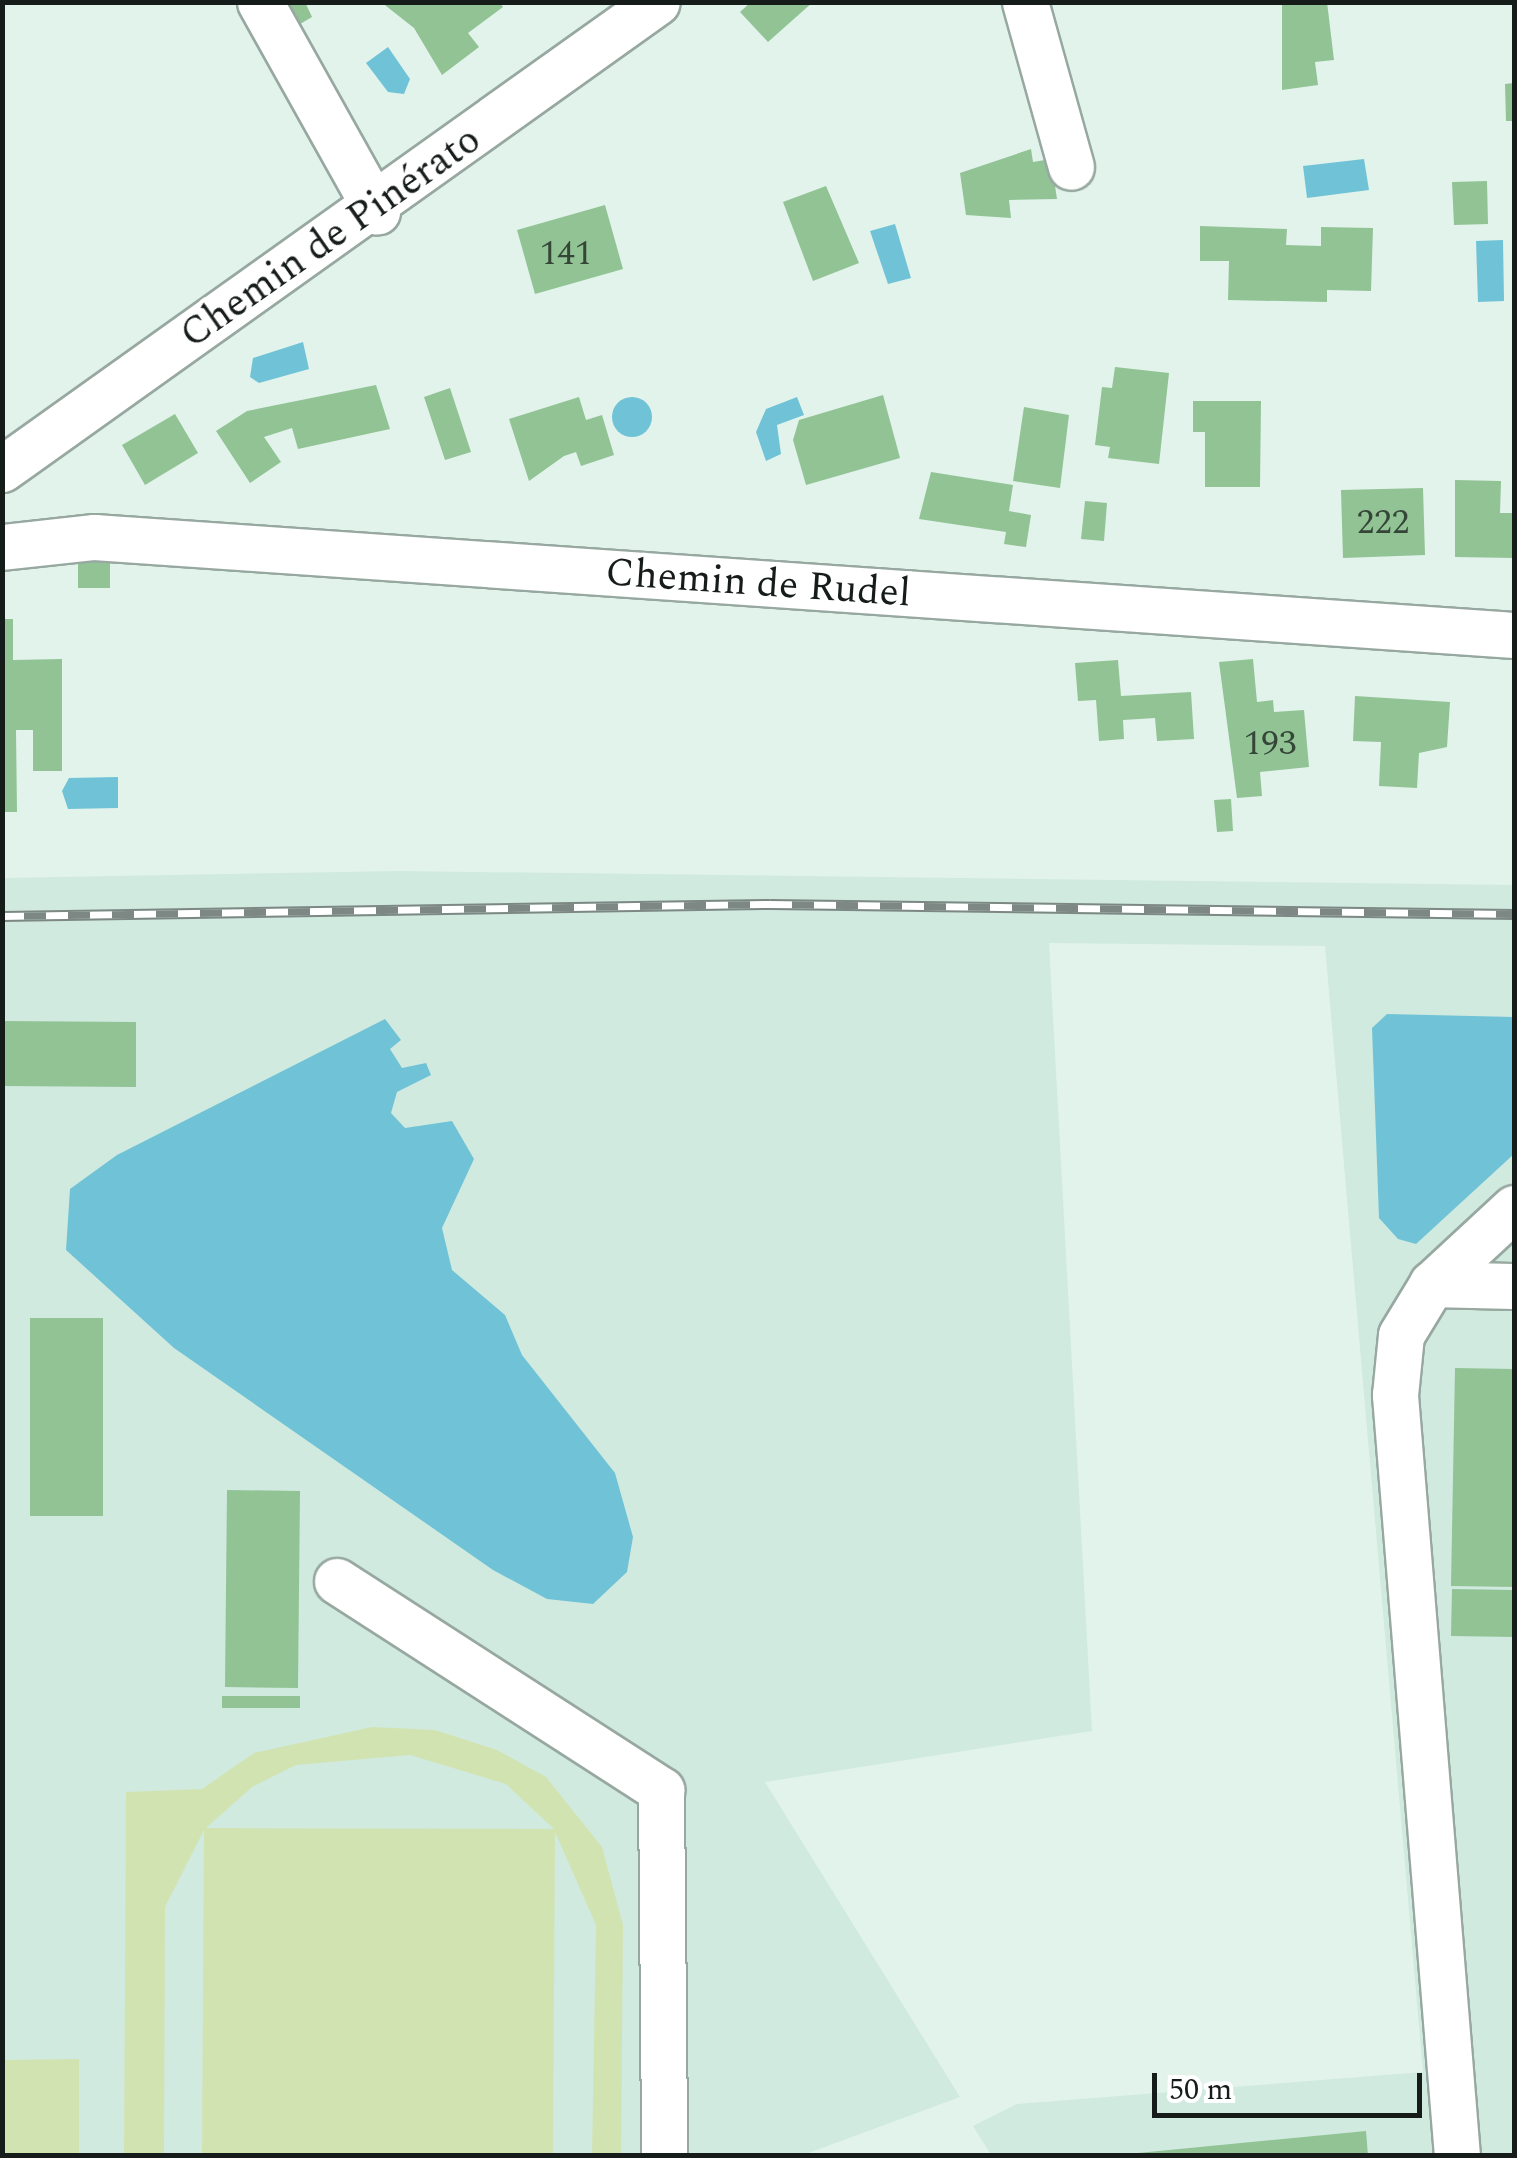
<!DOCTYPE html>
<meta charset="utf-8">
<style>
body{margin:0}
#map{position:relative;width:1517px;height:2158px;overflow:hidden;background:#e2f3ec;font-family:Spectral,serif}
div>[style]{position:absolute}
.built>*{inset:0;background:#d0eae0}
.green>*{inset:0;background:#d2e3b2}
.water>*{inset:0;background:#70c3d6}
.round{border-radius:50%}
.building>*{inset:0;background:#91c394}
.roads{filter:drop-shadow(2px 0 #97a8a1) drop-shadow(-2px 0 #97a8a1) drop-shadow(0 2px #97a8a1) drop-shadow(0 -2px #97a8a1)}
.minor>*{height:45px;margin:-22.5px;padding:0 22.5px;transform-origin:22.5px;border-radius:22.5px;background:#fff}
.rail>*{height:11px;margin-top:-5.5px;transform-origin:0;background:repeating-linear-gradient(90deg,#fff 0 22px,#7d8884 0 44px);box-sizing:border-box;border-block:2px solid #7d8884}
span{translate:-50% -50%;white-space:nowrap;text-align:center;line-height:1.15;-webkit-text-stroke:8px #fff;paint-order:stroke}
.number-label{font-size:35px;color:#354638}
.number-label span{-webkit-text-stroke-width:0}
.street-label{font-size:40px;color:#161c1a}
.frame{position:absolute;inset:0;border:5px solid #161c1a;pointer-events:none}
.scale{position:absolute;left:1152px;top:2073px;width:270px;height:45px;box-sizing:border-box;border:5px solid #161c1a;border-top:0;padding-left:12px;font-size:30px;line-height:35px;white-space:nowrap;color:#161c1a;-webkit-text-stroke:8px #fff;paint-order:stroke}
</style>
<div id="map">
<div class="built">
<div style="clip-path:polygon(399px 871px,1514px 885px,1514px 2155px,991px 2155px,973px 2126px,1017px 2104px,1423px 2072px,1325px 946px,1049px 943px,1092px 1731px,765px 1782px,960px 2097px,803px 2155px,3px 2155px,2px 878px)"></div>
</div>
<div class="green">
<div style="clip-path:polygon(evenodd,372px 1727px,435px 1730px,497px 1750px,546px 1777px,602px 1847px,623px 1925px,621px 2155px,592px 2155px,596px 1925px,555px 1832px,553px 2155px,202px 2155px,204px 1830px,165px 1907px,164px 2155px,124px 2155px,126px 1792px,202px 1789px,254px 1753px,372px 1727px,410px 1755px,506px 1784px,554px 1829px,206px 1828px,252px 1787px,296px 1765px,410px 1755px)"></div>
<div style="clip-path:polygon(79px 2059px,79px 2155px,3px 2155px,3px 2060px)"></div>
</div>
<div class="water">
<div style="clip-path:polygon(388px 47px,410px 79px,404px 94px,388px 92px,366px 63px)"></div>
<div style="clip-path:polygon(1364px 159px,1369px 190px,1307px 198px,1303px 166px)"></div>
<div style="clip-path:polygon(895px 224px,911px 278px,888px 284px,870px 231px)"></div>
<div style="clip-path:polygon(1503px 240px,1504px 301px,1478px 302px,1476px 241px)"></div>
<div style="clip-path:polygon(303px 342px,309px 369px,259px 383px,250px 377px,253px 358px)"></div>
<div class="round" style="left:612px;top:397px;width:40px;height:40px"></div>
<div style="clip-path:polygon(797px 397px,804px 415px,777px 425px,781px 454px,766px 461px,756px 432px,766px 409px)"></div>
<div style="clip-path:polygon(118px 777px,118px 808px,68px 809px,62px 791px,69px 778px)"></div>
<div style="clip-path:polygon(1387px 1014px,1514px 1017px,1514px 1154px,1416px 1244px,1398px 1239px,1379px 1218px,1372px 1028px)"></div>
<div style="clip-path:polygon(385px 1019px,401px 1040px,390px 1049px,402px 1068px,426px 1063px,431px 1075px,397px 1092px,391px 1113px,405px 1128px,452px 1121px,474px 1159px,442px 1228px,452px 1270px,505px 1315px,522px 1355px,615px 1473px,633px 1537px,627px 1572px,593px 1604px,547px 1599px,493px 1570px,174px 1348px,66px 1250px,70px 1189px,117px 1155px)"></div>
</div>
<div class="building">
<div style="clip-path:polygon(305px 2px,312px 17px,295px 27px,283px 6px)"></div>
<div style="clip-path:polygon(381px 2px,499px 2px,503px 7px,468px 33px,479px 47px,442px 75px,414px 28px)"></div>
<div style="clip-path:polygon(751px 2px,813px 2px,768px 42px,740px 12px)"></div>
<div style="clip-path:polygon(1282px 2px,1327px 2px,1334px 60px,1315px 62px,1318px 85px,1282px 90px)"></div>
<div style="clip-path:polygon(1514px 83px,1514px 121px,1506px 121px,1505px 84px)"></div>
<div style="clip-path:polygon(1031px 149px,1033px 162px,1051px 159px,1057px 199px,1009px 200px,1011px 218px,966px 215px,960px 173px)"></div>
<div style="clip-path:polygon(1487px 181px,1488px 224px,1454px 225px,1452px 182px)"></div>
<div style="clip-path:polygon(826px 186px,859px 263px,813px 281px,783px 202px)"></div>
<div style="clip-path:polygon(605px 205px,623px 269px,535px 294px,517px 230px)"></div>
<div style="clip-path:polygon(1200px 226px,1287px 229px,1286px 245px,1321px 246px,1321px 227px,1373px 228px,1371px 291px,1327px 290px,1327px 302px,1228px 300px,1229px 261px,1200px 261px)"></div>
<div style="clip-path:polygon(1115px 367px,1169px 373px,1159px 464px,1108px 458px,1110px 447px,1095px 445px,1102px 387px,1112px 388px)"></div>
<div style="clip-path:polygon(376px 385px,390px 429px,298px 449px,292px 428px,264px 437px,281px 462px,250px 483px,216px 431px,247px 411px)"></div>
<div style="clip-path:polygon(450px 388px,471px 452px,445px 460px,424px 397px)"></div>
<div style="clip-path:polygon(883px 395px,900px 458px,806px 485px,793px 440px,799px 420px)"></div>
<div style="clip-path:polygon(579px 397px,586px 420px,602px 415px,614px 455px,581px 466px,576px 452px,564px 456px,529px 481px,509px 419px)"></div>
<div style="clip-path:polygon(1193px 401px,1261px 401px,1260px 487px,1205px 487px,1205px 432px,1193px 432px)"></div>
<div style="clip-path:polygon(1024px 407px,1069px 415px,1060px 488px,1013px 481px)"></div>
<div style="clip-path:polygon(175px 414px,198px 453px,145px 485px,122px 445px)"></div>
<div style="clip-path:polygon(931px 472px,1013px 485px,1009px 511px,1031px 515px,1026px 547px,1004px 544px,1006px 532px,919px 519px)"></div>
<div style="clip-path:polygon(1455px 480px,1501px 481px,1500px 513px,1514px 513px,1514px 558px,1455px 557px)"></div>
<div style="clip-path:polygon(1423px 488px,1425px 555px,1343px 558px,1341px 490px)"></div>
<div style="clip-path:polygon(1085px 501px,1107px 503px,1104px 541px,1081px 539px)"></div>
<div style="clip-path:polygon(110px 561px,110px 588px,78px 588px,78px 563px)"></div>
<div style="clip-path:polygon(2px 619px,13px 619px,13px 660px,62px 659px,62px 771px,33px 771px,33px 730px,16px 730px,17px 812px,2px 812px)"></div>
<div style="clip-path:polygon(1253px 659px,1257px 702px,1273px 700px,1274px 712px,1304px 710px,1309px 767px,1260px 772px,1262px 796px,1237px 798px,1219px 662px)"></div>
<div style="clip-path:polygon(1118px 660px,1121px 696px,1191px 692px,1194px 739px,1157px 741px,1155px 718px,1123px 720px,1124px 739px,1099px 741px,1096px 700px,1078px 701px,1075px 663px)"></div>
<div style="clip-path:polygon(1355px 696px,1450px 702px,1447px 747px,1419px 753px,1417px 788px,1379px 786px,1381px 742px,1353px 741px)"></div>
<div style="clip-path:polygon(1231px 799px,1233px 831px,1217px 832px,1214px 800px)"></div>
<div style="clip-path:polygon(2px 1021px,136px 1022px,136px 1087px,2px 1086px)"></div>
<div style="clip-path:polygon(30px 1318px,103px 1318px,103px 1516px,30px 1516px)"></div>
<div style="clip-path:polygon(1455px 1368px,1514px 1369px,1514px 1587px,1451px 1586px)"></div>
<div style="clip-path:polygon(227px 1490px,300px 1491px,298px 1688px,225px 1687px)"></div>
<div style="clip-path:polygon(1452px 1589px,1514px 1590px,1514px 1637px,1451px 1636px)"></div>
<div style="clip-path:polygon(222px 1696px,300px 1696px,300px 1708px,222px 1708px)"></div>
<div style="clip-path:polygon(1366px 2131px,1368px 2156px,1138px 2156px,1138px 2153px)"></div>
</div>
<div class="roads">
<div class="minor">
<div style="left:260px;top:2px;width:240px;rotate:60.8deg"></div>
<div style="left:1025px;top:2px;width:171px;rotate:74.4deg"></div>
<div style="left:2px;top:469px;width:804px;rotate:-35.49deg"></div>
<div style="left:2px;top:547px;width:93px;rotate:-6.2deg"></div>
<div style="left:94px;top:537px;width:1423px;rotate:3.95deg"></div>
<div style="left:1432px;top:1284px;width:82px;rotate:1.4deg"></div>
<div style="left:337px;top:1581px;width:386px;rotate:32.8deg"></div>
<div style="left:661px;top:1790px;width:366px;rotate:89.5deg"></div>
<div style="left:1457px;top:2156px;width:764px;rotate:-94.66deg"></div>
<div style="left:1395px;top:1395px;width:60px;rotate:-84.3deg"></div>
<div style="left:1401px;top:1335px;width:60px;rotate:-58.7deg"></div>
<div style="left:1432px;top:1284px;width:112px;rotate:-42.8deg"></div>
</div>
</div>
<div class="rail">
<div style="left:2px;top:916px;width:768px;rotate:-0.9deg"></div>
<div style="left:770px;top:904px;width:744px;rotate:0.77deg"></div>
</div>
<div class="number-label">
<span style="left:566px;top:254px">141</span>
<span style="left:1383px;top:523px">222</span>
<span style="left:1270px;top:744px">193</span>
</div>
<div class="street-label">
<span style="left:331px;top:238px;rotate:-35deg">Chemin de Pinérato</span>
<span style="left:758px;top:584px;rotate:4deg">Chemin de Rudel</span>
</div>
<div class="frame"></div>
<div class="scale">50 m</div>
</div>
